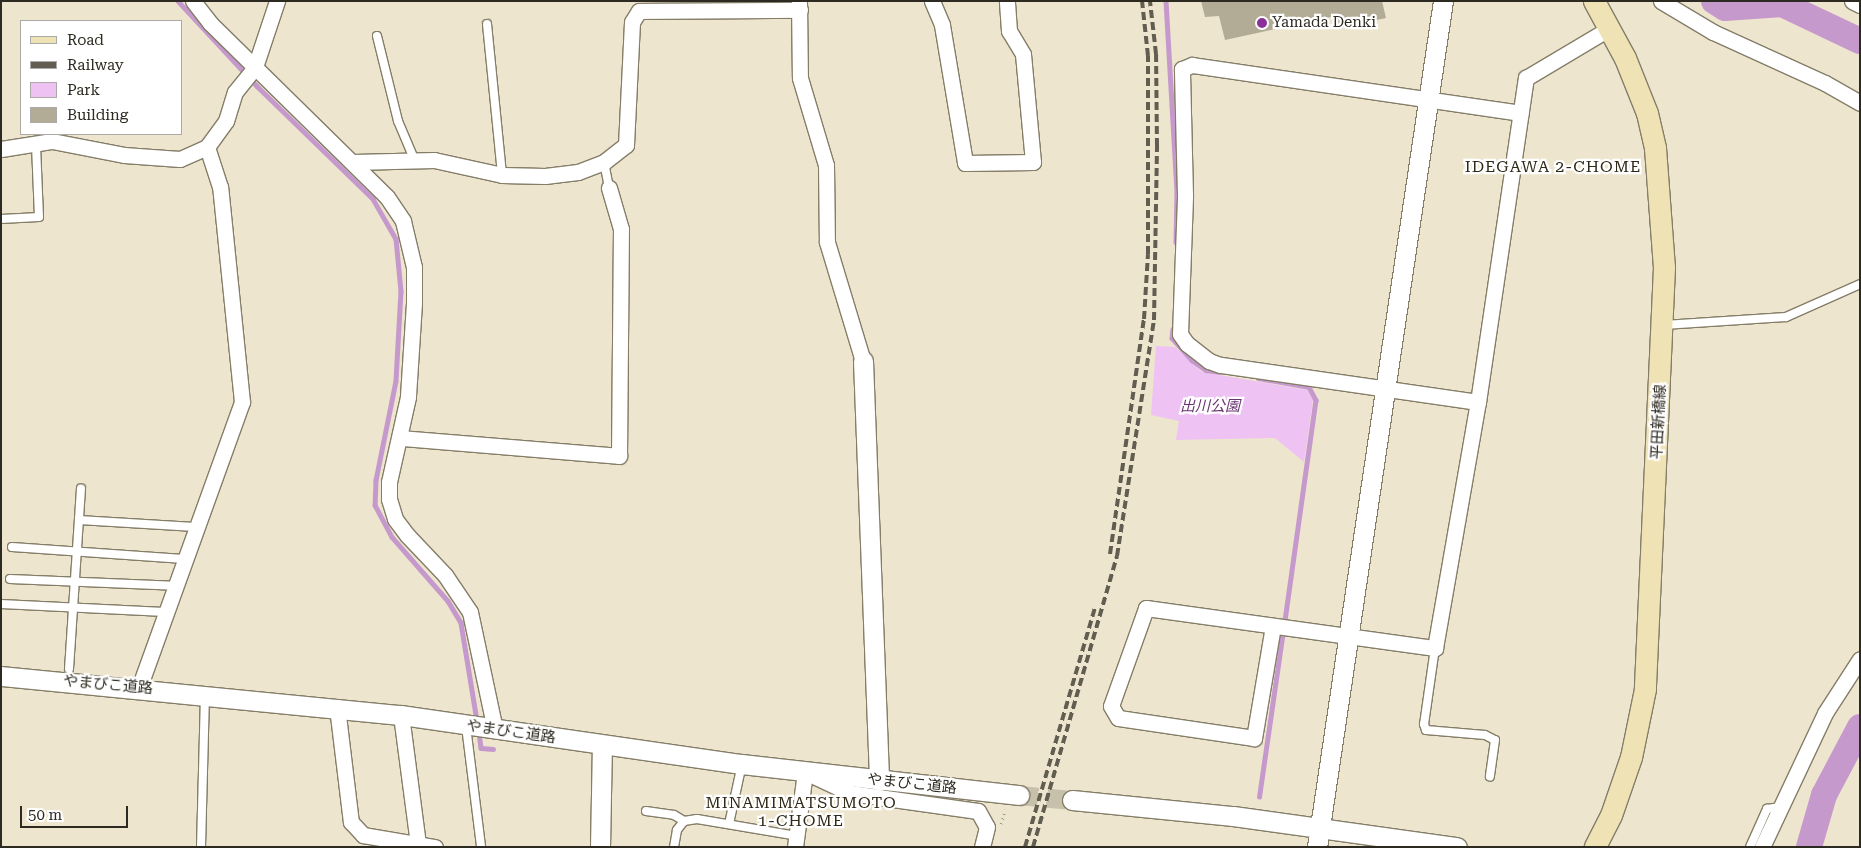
<!DOCTYPE html>
<meta charset="utf-8">
<style>
body{margin:0}
#map{position:relative;width:1861px;height:848px;overflow:hidden;background:#ede5ce;font-family:"Roboto Serif","Noto Sans JP",serif}
div>[style]{position:absolute}
.green>*{inset:0;background:#eec3f4}
.stream>*{height:4.5px;margin:-2.25px;padding:0 2.25px;transform-origin:2.25px;border-radius:2.25px;background:#c699cd}
.river>*{height:26px;margin:-13px;padding:0 13px;transform-origin:13px;border-radius:13px;background:#c699cd}
.building>*{inset:0;background:#b2ab96}
.tertiary-tunnel>*{height:19px;margin-top:-9.5px;transform-origin:0;background:repeating-linear-gradient(90deg,#c7c0ab 0 19px,transparent 0 28px)}
.path>*{height:2.5px;margin-top:-1.25px;transform-origin:0;background:repeating-linear-gradient(90deg,#9f9988 0 1px,transparent 0 5px)}
.roads{filter:drop-shadow(1px 0 #847d68) drop-shadow(-1px 0 #847d68) drop-shadow(0 1px #847d68) drop-shadow(0 -1px #847d68)}
.service>*{height:8px;margin:-4px;padding:0 4px;transform-origin:4px;border-radius:4px;background:#fff}
.minor>*{height:15px;margin:-7.5px;padding:0 7.5px;transform-origin:7.5px;border-radius:7.5px;background:#fff}
.tertiary>*{height:19px;margin:-9.5px;padding:0 9.5px;transform-origin:9.5px;border-radius:9.5px;background:#fff}
.secondary>*{height:21px;margin:-10.5px;padding:0 10.5px;transform-origin:10.5px;border-radius:10.5px;background:#efe3b6}
.rail>*{height:4px;margin-top:-2px;transform-origin:0;background:repeating-linear-gradient(90deg,#625d51 0 8px,transparent 0 12px)}
.dots>*{width:14px;height:14px;translate:-50% -50%;box-sizing:border-box;border:2px solid #fff;border-radius:50%}
span{translate:-50% -50%;white-space:nowrap;text-align:center;line-height:1.15;-webkit-text-stroke:4.5px #fff;paint-order:stroke}
.poi-label{font-size:15px;color:#2d2a21}
.left{translate:0 -50%;text-align:left}
.park-label{font-size:15px;color:#6a3372;font-style:italic}
.street-label{font-size:15px;color:#2d2a21}
.neighbourhood-label{font-size:16px;color:#2f2917;letter-spacing:1px}
.frame{position:absolute;inset:0;border:2px solid #2d2a21;pointer-events:none}
.legend{position:absolute;left:20px;top:20px;width:162px;height:115px;box-sizing:border-box;background:#fff;border:1px solid #abaaa6;margin:0;padding:6px 9px;list-style:none;font-size:15px;color:#2d2a21}
.legend li{display:flex;align-items:center;gap:10px;height:25px}
.legend b{width:25px;border:1px solid #abaaa6}
.scale{position:absolute;left:20px;top:806px;width:108px;height:22px;box-sizing:border-box;border:2px solid #2d2a21;border-top:0;padding-left:6px;font-size:15px;line-height:18px;white-space:nowrap;color:#2d2a21;-webkit-text-stroke:4px #fff;paint-order:stroke}
</style>
<div id="map">
<div class="green">
<div style="clip-path:polygon(1156px 346px,1175px 347px,1202px 372px,1307px 390px,1313px 400px,1304px 462px,1275px 438px,1176px 440px,1179px 421px,1151px 415px)"></div>
</div>
<div class="stream">
<div style="left:178px;top:1px;width:116px;rotate:47.1deg"></div>
<div style="left:257px;top:86px;width:162px;rotate:44.2deg"></div>
<div style="left:373px;top:199px;width:46px;rotate:60.1deg"></div>
<div style="left:396px;top:239px;width:52px;rotate:84.5deg"></div>
<div style="left:401px;top:291px;width:90px;rotate:93.2deg"></div>
<div style="left:396px;top:381px;width:101px;rotate:101.4deg"></div>
<div style="left:376px;top:480px;width:25px;rotate:92deg"></div>
<div style="left:375px;top:505px;width:36px;rotate:62deg"></div>
<div style="left:392px;top:537px;width:85px;rotate:48.8deg"></div>
<div style="left:448px;top:601px;width:26px;rotate:59deg"></div>
<div style="left:461px;top:623px;width:99px;rotate:80.7deg"></div>
<div style="left:1166px;top:1px;width:192px;rotate:86.7deg"></div>
<div style="left:1177px;top:193px;width:49px;rotate:91.2deg"></div>
<div style="left:1173px;top:329px;width:9px;rotate:96deg"></div>
<div style="left:1172px;top:338px;width:30px;rotate:48deg"></div>
<div style="left:1192px;top:360px;width:17px;rotate:36deg"></div>
<div style="left:1206px;top:370px;width:14px;rotate:8deg"></div>
<div style="left:1258px;top:378px;width:52px;rotate:10deg"></div>
<div style="left:1309px;top:387px;width:15px;rotate:62deg"></div>
<div style="left:1316px;top:400px;width:222px;rotate:98deg"></div>
<div style="left:479px;top:732px;width:16px;rotate:83deg"></div>
<div style="left:481px;top:748px;width:12px;rotate:5deg"></div>
<div style="left:1259px;top:797px;width:161px;rotate:-81.8deg"></div>
</div>
<div class="river">
<div style="left:1714px;top:1px;width:13px;rotate:32deg"></div>
<div style="left:1725px;top:8px;width:57px;rotate:-4deg"></div>
<div style="left:1782px;top:4px;width:86px;rotate:25.4deg"></div>
<div style="left:1809px;top:847px;width:54px;rotate:-73.9deg"></div>
<div style="left:1824px;top:795px;width:77px;rotate:-62.1deg"></div>
</div>
<div class="building">
<div style="clip-path:polygon(1201px 1px,1382px 1px,1386px 18px,1338px 28px,1336px 16px,1225px 40px,1219px 16px,1205px 17px)"></div>
</div>
<div class="tertiary-tunnel">
<div style="left:1019px;top:795px;width:53px;rotate:5.4deg"></div>
</div>
<div class="path">
<div style="left:1001px;top:824px;width:15px;rotate:-74deg"></div>
</div>
<div class="roads">
<div class="service">
<div style="left:487px;top:24px;width:152px;rotate:84.3deg"></div>
<div style="left:377px;top:36px;width:88px;rotate:76.1deg"></div>
<div style="left:398px;top:121px;width:43px;rotate:67deg"></div>
<div style="left:604px;top:162px;width:26px;rotate:79deg"></div>
<div style="left:1px;top:219px;width:38px;rotate:-3deg"></div>
<div style="left:39px;top:217px;width:71px;rotate:-92.4deg"></div>
<div style="left:1664px;top:325px;width:122px;rotate:-3.8deg"></div>
<div style="left:1786px;top:317px;width:81px;rotate:-24deg"></div>
<div style="left:79px;top:520px;width:116px;rotate:3.5deg"></div>
<div style="left:12px;top:547px;width:172px;rotate:4deg"></div>
<div style="left:10px;top:579px;width:164px;rotate:2.4deg"></div>
<div style="left:1px;top:604px;width:164px;rotate:2.8deg"></div>
<div style="left:1435px;top:648px;width:77px;rotate:98.2deg"></div>
<div style="left:1424px;top:724px;width:6px;rotate:72deg"></div>
<div style="left:1426px;top:730px;width:59px;rotate:4.8deg"></div>
<div style="left:1485px;top:735px;width:11px;rotate:27deg"></div>
<div style="left:1495px;top:740px;width:37px;rotate:98deg"></div>
<div style="left:69px;top:669px;width:181px;rotate:-86.2deg"></div>
<div style="left:466px;top:726px;width:122px;rotate:82.9deg"></div>
<div style="left:646px;top:811px;width:28px;rotate:8deg"></div>
<div style="left:674px;top:815px;width:12px;rotate:31deg"></div>
<div style="left:684px;top:821px;width:13px;rotate:-9deg"></div>
<div style="left:697px;top:819px;width:101px;rotate:9.6deg"></div>
<div style="left:729px;top:824px;width:61px;rotate:-77.8deg"></div>
<div style="left:201px;top:847px;width:151px;rotate:-88.5deg"></div>
<div style="left:674px;top:847px;width:17px;rotate:-80deg"></div>
<div style="left:677px;top:830px;width:11px;rotate:-52deg"></div>
<div style="left:1750px;top:847px;width:42px;rotate:-65.9deg"></div>
<div style="left:1767px;top:809px;width:12px;rotate:-9deg"></div>
</div>
<div class="minor">
<div style="left:193px;top:1px;width:28px;rotate:52deg"></div>
<div style="left:210px;top:23px;width:248px;rotate:44.5deg"></div>
<div style="left:387px;top:197px;width:29px;rotate:56deg"></div>
<div style="left:403px;top:221px;width:47px;rotate:76.6deg"></div>
<div style="left:414px;top:267px;width:36px;rotate:90deg"></div>
<div style="left:414px;top:303px;width:94px;rotate:93.7deg"></div>
<div style="left:408px;top:397px;width:87px;rotate:102.6deg"></div>
<div style="left:389px;top:482px;width:17px;rotate:90deg"></div>
<div style="left:389px;top:499px;width:21px;rotate:73deg"></div>
<div style="left:395px;top:519px;width:20px;rotate:53deg"></div>
<div style="left:407px;top:535px;width:55px;rotate:46.5deg"></div>
<div style="left:445px;top:575px;width:45px;rotate:56deg"></div>
<div style="left:470px;top:612px;width:121px;rotate:78deg"></div>
<div style="left:799px;top:1px;width:77px;rotate:89.3deg"></div>
<div style="left:800px;top:78px;width:91px;rotate:73.4deg"></div>
<div style="left:826px;top:165px;width:77px;rotate:89.3deg"></div>
<div style="left:827px;top:242px;width:124px;rotate:73.2deg"></div>
<div style="left:932px;top:1px;width:26px;rotate:67deg"></div>
<div style="left:942px;top:25px;width:140px;rotate:80.5deg"></div>
<div style="left:965px;top:163px;width:68px;rotate:-0.8deg"></div>
<div style="left:1033px;top:162px;width:108px;rotate:-95.3deg"></div>
<div style="left:1023px;top:54px;width:27px;rotate:-121deg"></div>
<div style="left:1009px;top:31px;width:30px;rotate:-94deg"></div>
<div style="left:1661px;top:1px;width:61px;rotate:30.8deg"></div>
<div style="left:1713px;top:32px;width:123px;rotate:24.5deg"></div>
<div style="left:1825px;top:83px;width:40px;rotate:29.7deg"></div>
<div style="left:1852px;top:1px;width:9px;rotate:27deg"></div>
<div style="left:1px;top:149px;width:52px;rotate:-8.9deg"></div>
<div style="left:52px;top:141px;width:73px;rotate:11deg"></div>
<div style="left:124px;top:155px;width:56px;rotate:4.1deg"></div>
<div style="left:180px;top:159px;width:30px;rotate:-24deg"></div>
<div style="left:207px;top:147px;width:32px;rotate:-54deg"></div>
<div style="left:226px;top:121px;width:30px;rotate:-73deg"></div>
<div style="left:235px;top:92px;width:32px;rotate:-51deg"></div>
<div style="left:255px;top:67px;width:70px;rotate:-71.6deg"></div>
<div style="left:353px;top:162px;width:81px;rotate:-1.4deg"></div>
<div style="left:434px;top:160px;width:70px;rotate:12.4deg"></div>
<div style="left:502px;top:175px;width:43px;rotate:1.3deg"></div>
<div style="left:545px;top:176px;width:33px;rotate:-7deg"></div>
<div style="left:578px;top:172px;width:28px;rotate:-21deg"></div>
<div style="left:604px;top:162px;width:28px;rotate:-38deg"></div>
<div style="left:626px;top:145px;width:123px;rotate:-87.2deg"></div>
<div style="left:632px;top:22px;width:13px;rotate:-58deg"></div>
<div style="left:639px;top:11px;width:161px;rotate:-0.4deg"></div>
<div style="left:1478px;top:402px;width:261px;rotate:-171.8deg"></div>
<div style="left:1220px;top:365px;width:12px;rotate:-160deg"></div>
<div style="left:1209px;top:361px;width:28px;rotate:-142deg"></div>
<div style="left:1187px;top:344px;width:12px;rotate:-125deg"></div>
<div style="left:1180px;top:334px;width:139px;rotate:-87.9deg"></div>
<div style="left:1185px;top:195px;width:126px;rotate:-91.4deg"></div>
<div style="left:1182px;top:69px;width:11px;rotate:-22deg"></div>
<div style="left:1192px;top:65px;width:332px;rotate:8.3deg"></div>
<div style="left:401px;top:438px;width:219px;rotate:4.7deg"></div>
<div style="left:619px;top:456px;width:227px;rotate:-89.5deg"></div>
<div style="left:621px;top:229px;width:43px;rotate:-106.3deg"></div>
<div style="left:1273px;top:626px;width:114px;rotate:99.6deg"></div>
<div style="left:1254px;top:738px;width:137px;rotate:-171.6deg"></div>
<div style="left:1118px;top:718px;width:14px;rotate:-120deg"></div>
<div style="left:1111px;top:706px;width:104px;rotate:-70.3deg"></div>
<div style="left:1146px;top:608px;width:292px;rotate:7.9deg"></div>
<div style="left:1435px;top:648px;width:250px;rotate:-80.1deg"></div>
<div style="left:1478px;top:402px;width:328px;rotate:-81.6deg"></div>
<div style="left:1526px;top:78px;width:98px;rotate:-30.8deg"></div>
<div style="left:139px;top:688px;width:304px;rotate:-70.2deg"></div>
<div style="left:242px;top:402px;width:216px;rotate:-95.8deg"></div>
<div style="left:220px;top:187px;width:42px;rotate:-108deg"></div>
<div style="left:337px;top:707px;width:116px;rotate:83.1deg"></div>
<div style="left:351px;top:822px;width:18px;rotate:47deg"></div>
<div style="left:363px;top:835px;width:73px;rotate:9.5deg"></div>
<div style="left:401px;top:715px;width:130px;rotate:82.5deg"></div>
<div style="left:795px;top:847px;width:76px;rotate:-82.4deg"></div>
<div style="left:805px;top:772px;width:50px;rotate:25deg"></div>
<div style="left:850px;top:793px;width:129px;rotate:8deg"></div>
<div style="left:978px;top:811px;width:18px;rotate:61deg"></div>
<div style="left:987px;top:827px;width:21px;rotate:104deg"></div>
<div style="left:1762px;top:847px;width:148px;rotate:-64.8deg"></div>
<div style="left:1825px;top:713px;width:64px;rotate:-57.1deg"></div>
</div>
<div class="tertiary">
<div style="left:863px;top:361px;width:420px;rotate:87.8deg"></div>
<div style="left:1px;top:676px;width:402px;rotate:5.6deg"></div>
<div style="left:401px;top:715px;width:345px;rotate:8.2deg"></div>
<div style="left:742px;top:764px;width:279px;rotate:6.4deg"></div>
<div style="left:1072px;top:800px;width:162px;rotate:5.7deg"></div>
<div style="left:1233px;top:816px;width:226px;rotate:7.9deg"></div>
<div style="left:600px;top:847px;width:102px;rotate:-88.9deg"></div>
<div style="left:1317px;top:847px;width:855px;rotate:-81.53deg"></div>
</div>
<div class="secondary">
<div style="left:1594px;top:1px;width:65px;rotate:61.5deg"></div>
<div style="left:1625px;top:58px;width:59px;rotate:68.2deg"></div>
<div style="left:1647px;top:113px;width:36px;rotate:77deg"></div>
<div style="left:1655px;top:148px;width:119px;rotate:85.7deg"></div>
<div style="left:1664px;top:267px;width:422px;rotate:92.6deg"></div>
<div style="left:1645px;top:689px;width:69px;rotate:101.6deg"></div>
<div style="left:1631px;top:757px;width:61px;rotate:109deg"></div>
<div style="left:1611px;top:815px;width:36px;rotate:117deg"></div>
</div>
</div>
<div class="rail">
<div style="left:1110px;top:554px;width:237px;rotate:-81.8deg"></div>
<div style="left:1144px;top:319px;width:65px;rotate:-86.5deg"></div>
<div style="left:1148px;top:254px;width:198px;rotate:-90deg"></div>
<div style="left:1148px;top:56px;width:55px;rotate:-96.2deg"></div>
<div style="left:1025px;top:847px;width:250px;rotate:-73.7deg"></div>
<div style="left:1033px;top:847px;width:303px;rotate:-73.9deg"></div>
<div style="left:1117px;top:556px;width:239px;rotate:-81.1deg"></div>
<div style="left:1154px;top:320px;width:174px;rotate:-89deg"></div>
<div style="left:1157px;top:146px;width:92px;rotate:-90.6deg"></div>
<div style="left:1156px;top:54px;width:53px;rotate:-96.5deg"></div>
</div>
<div class="dots">
<div style="left:1262px;top:23px;background:#8b2f99"></div>
</div>
<div class="poi-label">
<span class="left" style="left:1272px;top:23px">Yamada Denki</span>
</div>
<div class="park-label">
<span style="left:1210px;top:407px">出川公園</span>
</div>
<div class="street-label">
<span style="left:1659px;top:422px;rotate:-87deg">平田新橋線</span>
<span style="left:108px;top:685px;rotate:5deg">やまびこ道路</span>
<span style="left:511px;top:732px;rotate:8deg">やまびこ道路</span>
<span style="left:912px;top:784px;rotate:6deg">やまびこ道路</span>
</div>
<div class="neighbourhood-label">
<span style="left:1553px;top:167px">IDEGAWA 2-CHOME</span>
<span style="left:801px;top:812px">MINAMIMATSUMOTO<br>1-CHOME</span>
</div>
<div class="frame"></div>
<ul class="legend">
<li><b style="height:6px;background:#efe3b6"></b>Road</li>
<li><b style="height:6px;background:#625d51"></b>Railway</li>
<li><b style="height:14px;background:#eec3f4"></b>Park</li>
<li><b style="height:14px;background:#b2ab96"></b>Building</li>
</ul>
<div class="scale">50 m</div>
</div>
